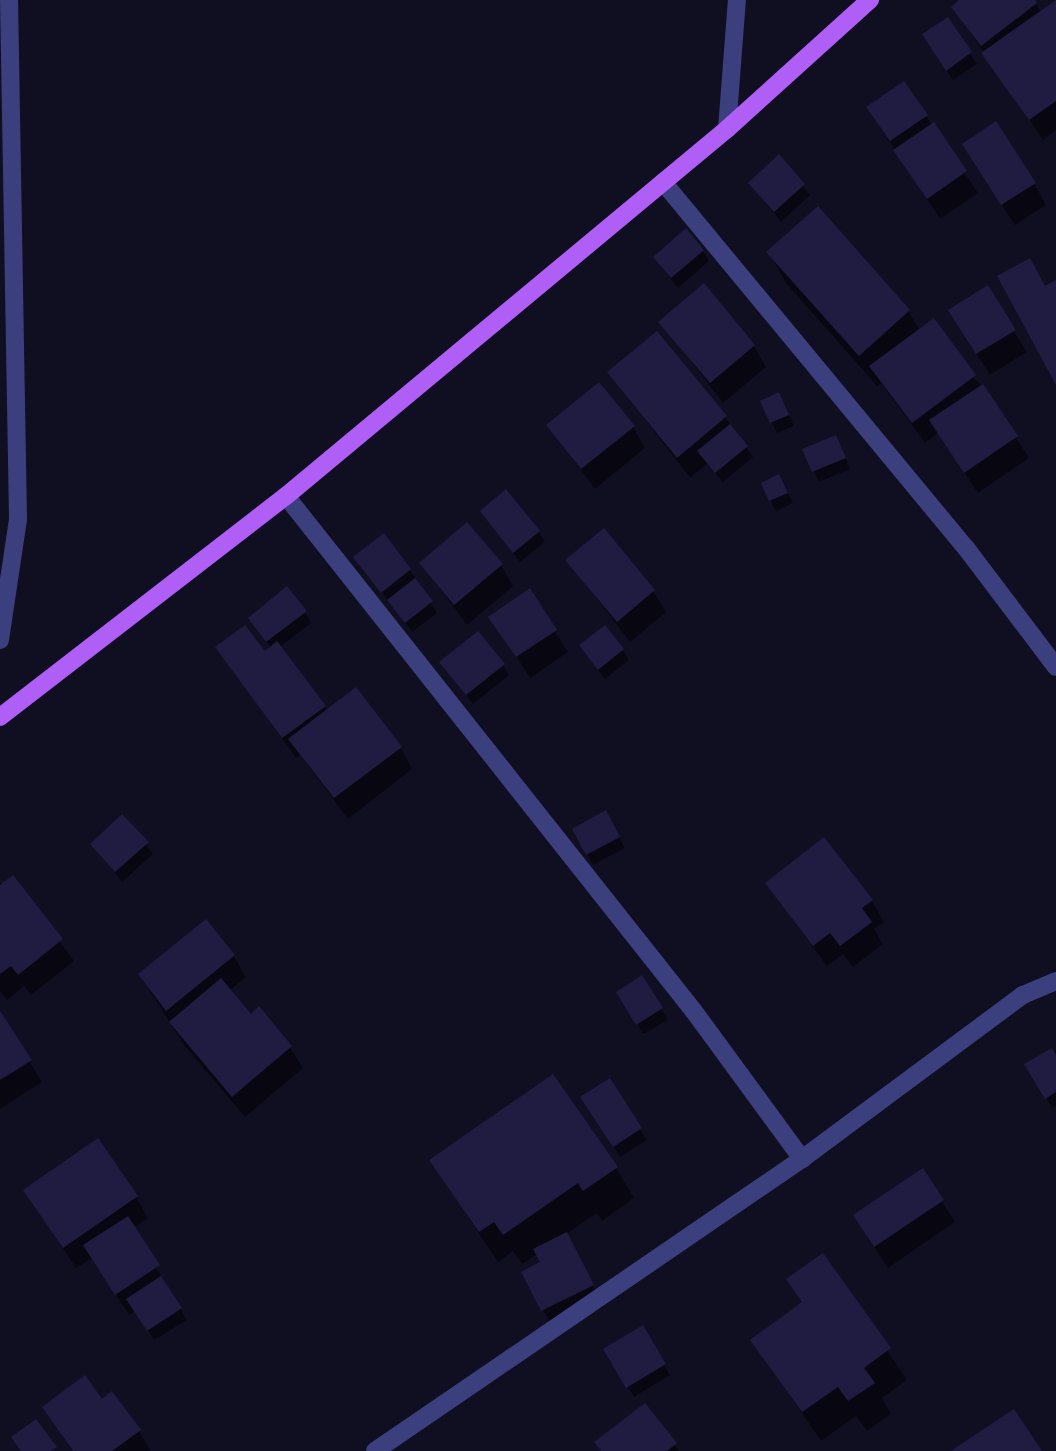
<!DOCTYPE html>
<style>
body{margin:0}
#map{position:relative;width:1056px;height:1451px;overflow:hidden;background:#100e21;font-family:Manrope,sans-serif}
div>[style]{position:absolute}
.shadow>*{inset:0;background:#0007}
.building>*{inset:0;background:#201c41}
.minor>*{height:18px;margin:-9px;padding:0 9px;transform-origin:9px;border-radius:9px;background:#3c3f7d}
.major>*{height:18px;margin:-9px;padding:0 9px;transform-origin:9px;border-radius:9px;background:#af5ef6}
span{translate:-50% -50%;white-space:nowrap;text-align:center;line-height:1.15;-webkit-text-stroke:5px #100e21;paint-order:stroke}
</style>
<div id="map">
<div class="shadow">
<div style="clip-path:polygon(962px 0,1033px 0,1041px 12px,1056px 1px,1056px 130px,1043px 140px,953px 7px)"></div>
<div style="clip-path:polygon(948px 19px,977px 64px,953px 80px,930px 45px)"></div>
<div style="clip-path:polygon(926px 116px,978px 193px,940px 219px,874px 118px)"></div>
<div style="clip-path:polygon(779px 157px,810px 195px,781px 222px,750px 184px)"></div>
<div style="clip-path:polygon(976px 166px,1034px 183px,1046px 205px,1015px 225px)"></div>
<div style="clip-path:polygon(703px 251px,709px 261px,678px 288px,655px 258px)"></div>
<div style="clip-path:polygon(769px 253px,908px 311px,920px 331px,983px 386px,1029px 458px,978px 493px,938px 433px,925px 443px,881px 383px,877px 386px,786px 283px)"></div>
<div style="clip-path:polygon(987px 287px,1027px 352px,990px 375px,962px 331px)"></div>
<div style="clip-path:polygon(661px 322px,754px 346px,766px 367px,723px 403px)"></div>
<div style="clip-path:polygon(609px 372px,725px 417px,753px 457px,723px 482px,707px 464px,690px 478px)"></div>
<div style="clip-path:polygon(762px 402px,784px 404px,794px 426px,777px 433px)"></div>
<div style="clip-path:polygon(548px 426px,633px 427px,645px 448px,595px 489px)"></div>
<div style="clip-path:polygon(841px 447px,850px 469px,819px 482px,804px 450px)"></div>
<div style="clip-path:polygon(784px 486px,793px 503px,776px 511px,770px 500px)"></div>
<div style="clip-path:polygon(482px 511px,539px 532px,545px 542px,520px 562px)"></div>
<div style="clip-path:polygon(356px 558px,410px 570px,437px 613px,412px 632px)"></div>
<div style="clip-path:polygon(568px 561px,653px 591px,666px 612px,630px 642px)"></div>
<div style="clip-path:polygon(421px 563px,501px 565px,513px 586px,467px 625px)"></div>
<div style="clip-path:polygon(529px 591px,568px 652px,530px 678px,491px 617px)"></div>
<div style="clip-path:polygon(305px 612px,311px 623px,280px 647px,327px 711px,400px 747px,412px 769px,348px 819px,300px 755px,296px 758px,217px 648px,265px 653px,271px 648px,250px 618px)"></div>
<div style="clip-path:polygon(623px 650px,629px 660px,605px 679px,587px 655px)"></div>
<div style="clip-path:polygon(441px 662px,503px 665px,509px 675px,473px 704px)"></div>
<div style="clip-path:polygon(606px 813px,625px 848px,593px 865px,574px 830px)"></div>
<div style="clip-path:polygon(122px 816px,153px 854px,122px 882px,92px 844px)"></div>
<div style="clip-path:polygon(13px 877px,74px 961px,31px 995px,24px 986px,7px 1000px,0 991px,0 882px,2px 886px)"></div>
<div style="clip-path:polygon(767px 884px,872px 901px,884px 922px,874px 929px,883px 944px,853px 967px,843px 954px,827px 966px)"></div>
<div style="clip-path:polygon(234px 956px,246px 977px,230px 990px,251px 1016px,290px 1047px,303px 1068px,245px 1117px,183px 1044px,140px 975px)"></div>
<div style="clip-path:polygon(642px 977px,668px 1020px,643px 1034px,618px 992px)"></div>
<div style="clip-path:polygon(1px 1015px,42px 1082px,0 1109px,0 1016px)"></div>
<div style="clip-path:polygon(1056px 1059px,1056px 1106px,1052px 1108px,1027px 1065px)"></div>
<div style="clip-path:polygon(609px 1081px,647px 1140px,620px 1157px,589px 1108px)"></div>
<div style="clip-path:polygon(431px 1161px,616px 1168px,634px 1198px,602px 1221px,597px 1213px,566px 1234px,604px 1307px,555px 1332px,523px 1273px,542px 1263px,537px 1254px,522px 1264px,513px 1251px,498px 1262px)"></div>
<div style="clip-path:polygon(922px 1170px,955px 1222px,888px 1268px,867px 1237px)"></div>
<div style="clip-path:polygon(25px 1191px,136px 1197px,148px 1218px,133px 1228px,187px 1320px,154px 1340px,135px 1311px,129px 1315px,92px 1258px,76px 1268px)"></div>
<div style="clip-path:polygon(823px 1256px,907px 1380px,882px 1398px,891px 1414px,867px 1431px,856px 1416px,821px 1441px,753px 1341px,803px 1304px,789px 1279px)"></div>
<div style="clip-path:polygon(642px 1327px,670px 1375px,634px 1397px,605px 1350px)"></div>
<div style="clip-path:polygon(102px 1401px,139px 1431px,151px 1451px,72px 1451px,44px 1407px)"></div>
<div style="clip-path:polygon(645px 1405px,679px 1451px,602px 1451px)"></div>
</div>
<div class="building">
<div style="clip-path:polygon(959px 0,1035px 0,1037px 3px,981px 46px,951px 7px)"></div>
<div style="clip-path:polygon(1056px 0,1056px 101px,1029px 120px,981px 53px)"></div>
<div style="clip-path:polygon(948px 17px,972px 52px,946px 71px,922px 34px)"></div>
<div style="clip-path:polygon(904px 81px,928px 115px,890px 141px,866px 107px)"></div>
<div style="clip-path:polygon(996px 121px,1036px 183px,1001px 205px,962px 144px)"></div>
<div style="clip-path:polygon(934px 122px,967px 171px,927px 199px,893px 150px)"></div>
<div style="clip-path:polygon(779px 154px,805px 184px,774px 212px,748px 183px)"></div>
<div style="clip-path:polygon(818px 206px,910px 310px,859px 356px,766px 252px)"></div>
<div style="clip-path:polygon(686px 228px,704px 250px,671px 278px,653px 257px)"></div>
<div style="clip-path:polygon(1030px 258px,1045px 286px,1056px 280px,1056px 385px,997px 276px)"></div>
<div style="clip-path:polygon(704px 283px,755px 345px,710px 383px,658px 322px)"></div>
<div style="clip-path:polygon(988px 285px,1016px 330px,976px 354px,948px 310px)"></div>
<div style="clip-path:polygon(934px 318px,976px 375px,912px 423px,869px 366px)"></div>
<div style="clip-path:polygon(657px 331px,727px 416px,677px 458px,607px 372px)"></div>
<div style="clip-path:polygon(599px 382px,635px 426px,581px 469px,546px 425px)"></div>
<div style="clip-path:polygon(983px 384px,1018px 436px,964px 473px,929px 420px)"></div>
<div style="clip-path:polygon(779px 392px,789px 415px,770px 423px,760px 401px)"></div>
<div style="clip-path:polygon(730px 424px,748px 446px,715px 473px,697px 451px)"></div>
<div style="clip-path:polygon(836px 435px,846px 458px,812px 472px,802px 449px)"></div>
<div style="clip-path:polygon(779px 474px,788px 493px,769px 501px,761px 483px)"></div>
<div style="clip-path:polygon(506px 489px,540px 531px,513px 553px,480px 511px)"></div>
<div style="clip-path:polygon(467px 522px,503px 564px,454px 605px,419px 563px)"></div>
<div style="clip-path:polygon(604px 528px,655px 590px,617px 622px,565px 560px)"></div>
<div style="clip-path:polygon(384px 533px,411px 569px,381px 593px,353px 557px)"></div>
<div style="clip-path:polygon(415px 578px,433px 601px,405px 623px,387px 600px)"></div>
<div style="clip-path:polygon(287px 586px,307px 611px,266px 642px,248px 618px)"></div>
<div style="clip-path:polygon(530px 588px,557px 630px,516px 657px,488px 617px)"></div>
<div style="clip-path:polygon(245px 625px,265px 651px,277px 641px,326px 706px,282px 738px,215px 647px)"></div>
<div style="clip-path:polygon(605px 625px,624px 649px,598px 670px,579px 645px)"></div>
<div style="clip-path:polygon(478px 631px,505px 664px,466px 695px,439px 662px)"></div>
<div style="clip-path:polygon(356px 687px,402px 747px,334px 798px,288px 739px)"></div>
<div style="clip-path:polygon(606px 810px,620px 837px,586px 855px,572px 829px)"></div>
<div style="clip-path:polygon(122px 814px,149px 842px,115px 872px,90px 844px)"></div>
<div style="clip-path:polygon(824px 837px,873px 900px,862px 908px,872px 922px,840px 946px,830px 933px,813px 946px,765px 883px)"></div>
<div style="clip-path:polygon(13px 875px,63px 939px,18px 975px,11px 966px,0 974px,0 885px)"></div>
<div style="clip-path:polygon(206px 919px,235px 955px,166px 1011px,138px 974px)"></div>
<div style="clip-path:polygon(642px 975px,663px 1008px,636px 1025px,616px 992px)"></div>
<div style="clip-path:polygon(221px 978px,251px 1014px,259px 1006px,292px 1046px,232px 1097px,169px 1022px)"></div>
<div style="clip-path:polygon(0 1011px,32px 1060px,0 1080px)"></div>
<div style="clip-path:polygon(1052px 1048px,1056px 1056px,1056px 1092px,1045px 1099px,1024px 1064px)"></div>
<div style="clip-path:polygon(553px 1074px,618px 1167px,583px 1191px,578px 1183px,503px 1235px,494px 1222px,479px 1232px,429px 1160px)"></div>
<div style="clip-path:polygon(610px 1078px,642px 1128px,613px 1147px,580px 1097px)"></div>
<div style="clip-path:polygon(98px 1138px,138px 1196px,63px 1248px,23px 1190px)"></div>
<div style="clip-path:polygon(923px 1168px,944px 1200px,874px 1247px,853px 1215px)"></div>
<div style="clip-path:polygon(128px 1216px,160px 1265px,115px 1295px,83px 1245px)"></div>
<div style="clip-path:polygon(567px 1232px,594px 1285px,541px 1311px,521px 1272px,540px 1262px,533px 1249px)"></div>
<div style="clip-path:polygon(823px 1253px,891px 1348px,864px 1368px,875px 1383px,848px 1401px,838px 1387px,802px 1412px,750px 1340px,802px 1302px,786px 1279px)"></div>
<div style="clip-path:polygon(161px 1276px,182px 1308px,147px 1331px,126px 1299px)"></div>
<div style="clip-path:polygon(643px 1325px,666px 1364px,626px 1388px,603px 1349px)"></div>
<div style="clip-path:polygon(85px 1375px,102px 1399px,112px 1391px,141px 1430px,112px 1451px,73px 1451px,42px 1407px)"></div>
<div style="clip-path:polygon(645px 1403px,677px 1443px,667px 1451px,601px 1451px,594px 1442px)"></div>
<div style="clip-path:polygon(1014px 1409px,1042px 1451px,951px 1451px)"></div>
<div style="clip-path:polygon(36px 1419px,57px 1447px,51px 1451px,21px 1451px,11px 1437px)"></div>
</div>
<div class="minor">
<div style="left:727px;top:129px;width:129px;rotate:-85.6deg"></div>
<div style="left:663px;top:182px;width:475px;rotate:50.4deg"></div>
<div style="left:966px;top:548px;width:149px;rotate:52.9deg"></div>
<div style="left:286px;top:496px;width:656px;rotate:51.63deg"></div>
<div style="left:693px;top:1010px;width:185px;rotate:53.8deg"></div>
<div style="left:0;top:640px;width:122px;rotate:-81.5deg"></div>
<div style="left:18px;top:519px;width:519px;rotate:-90.99deg"></div>
<div style="left:375px;top:1451px;width:517px;rotate:-34.37deg"></div>
<div style="left:802px;top:1159px;width:275px;rotate:-36.6deg"></div>
<div style="left:1023px;top:995px;width:36px;rotate:-23deg"></div>
</div>
<div class="major">
<div style="left:0;top:717px;width:361px;rotate:-37.7deg"></div>
<div style="left:286px;top:496px;width:574px;rotate:-39.77deg"></div>
<div style="left:727px;top:129px;width:193px;rotate:-42.1deg"></div>
</div>
</div>
